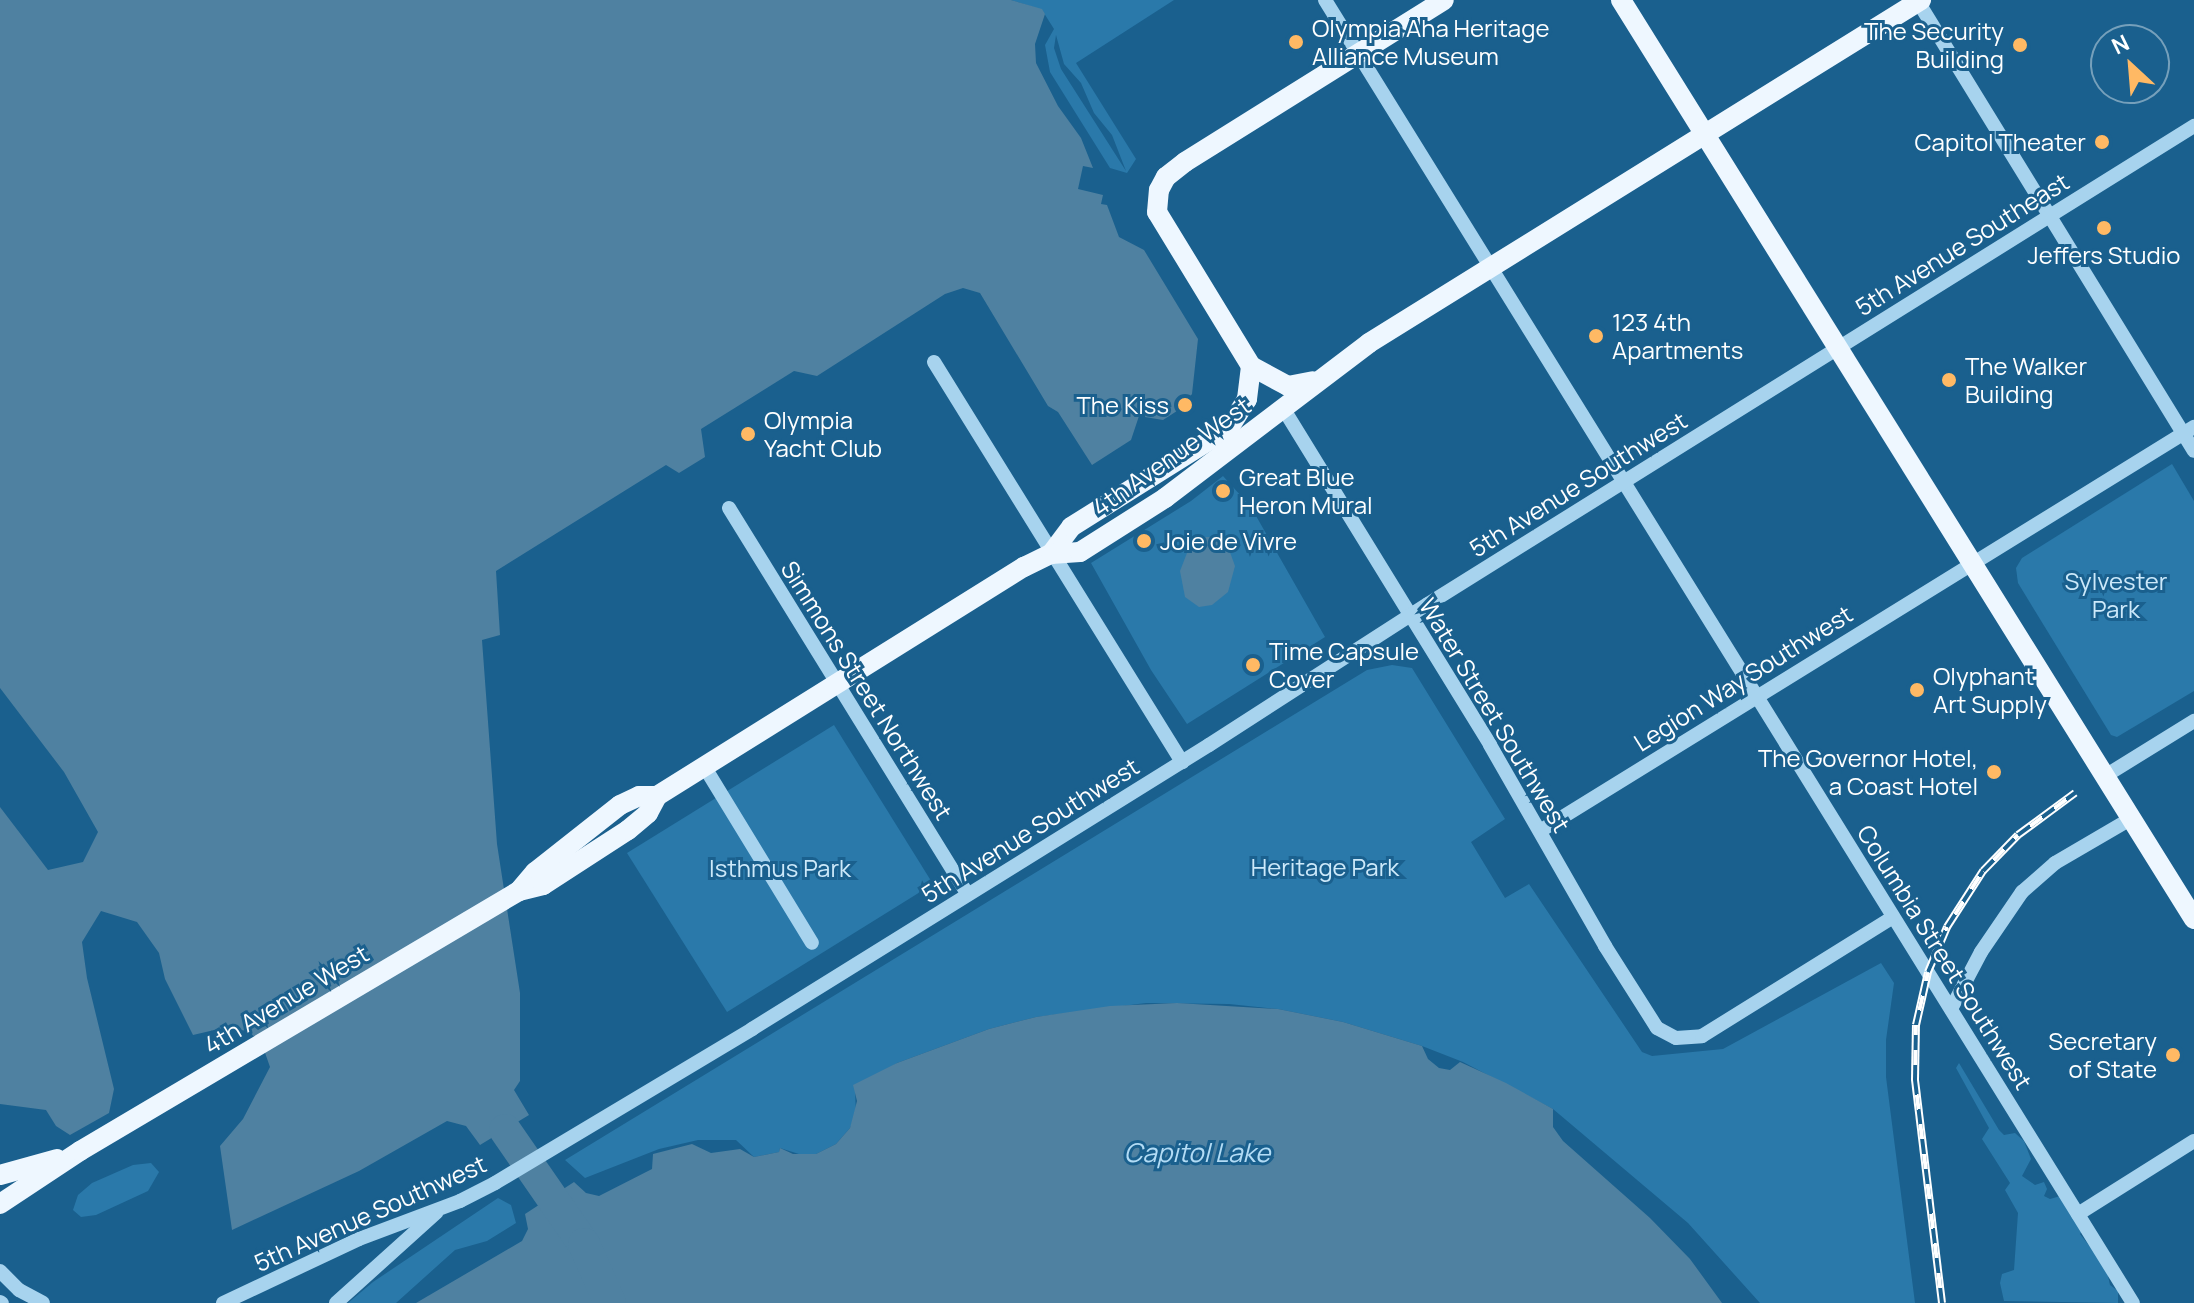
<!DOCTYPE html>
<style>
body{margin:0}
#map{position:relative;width:2194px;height:1303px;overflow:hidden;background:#1a608e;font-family:Manrope,sans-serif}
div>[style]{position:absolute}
.green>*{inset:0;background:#2a79aa}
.water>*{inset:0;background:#4f81a1}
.river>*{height:32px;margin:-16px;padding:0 16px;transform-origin:16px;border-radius:16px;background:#4f81a1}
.minor>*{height:14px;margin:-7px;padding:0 7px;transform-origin:7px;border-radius:7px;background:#a7d3ee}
.major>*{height:20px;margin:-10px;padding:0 10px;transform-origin:10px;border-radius:10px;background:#eef7ff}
.rail>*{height:8px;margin-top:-4px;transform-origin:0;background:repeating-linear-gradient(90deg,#1a608e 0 15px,#fff 0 30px);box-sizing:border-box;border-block:2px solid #fff}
.dots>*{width:22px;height:22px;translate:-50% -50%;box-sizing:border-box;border:4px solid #1a608e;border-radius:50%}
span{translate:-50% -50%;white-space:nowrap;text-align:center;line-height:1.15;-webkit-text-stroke:6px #1a608e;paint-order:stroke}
.poi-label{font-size:24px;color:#fff}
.left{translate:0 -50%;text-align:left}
.right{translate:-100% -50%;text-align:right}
.street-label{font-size:24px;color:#fff}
.park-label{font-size:24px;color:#cde9fa}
.water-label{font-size:26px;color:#b3dcf5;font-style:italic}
.north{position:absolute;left:2090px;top:24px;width:80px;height:80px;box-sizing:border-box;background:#1a608e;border:2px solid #76a0bb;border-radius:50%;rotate:334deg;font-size:22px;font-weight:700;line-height:32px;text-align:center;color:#fff}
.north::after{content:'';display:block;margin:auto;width:28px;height:36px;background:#ffb964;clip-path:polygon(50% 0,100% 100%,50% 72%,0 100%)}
</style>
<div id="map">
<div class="green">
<div style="clip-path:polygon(evenodd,1011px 0,1174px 0,1076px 63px,1136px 159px,1127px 173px,1110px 168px,1050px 72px,1045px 45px,1054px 29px,1042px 10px,1011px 0,1056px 35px,1064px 64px,1081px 83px,1094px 113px,1112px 135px,1126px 171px,1061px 69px,1054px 48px,1056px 35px)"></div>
<div style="clip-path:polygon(2172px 464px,2194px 501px,2194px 691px,2117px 737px,2111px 735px,2018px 583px,2016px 568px,2022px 558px)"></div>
<div style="clip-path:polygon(1223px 476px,1251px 507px,1325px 637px,1187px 724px,1151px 670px,1091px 563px,1191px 501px)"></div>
<div style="clip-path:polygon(1392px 665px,1412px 668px,1505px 819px,1471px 842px,1505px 898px,1529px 884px,1642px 1052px,1652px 1056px,1723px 1049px,1881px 963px,1894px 983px,1886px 1040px,1886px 1077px,1915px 1303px,1760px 1303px,1688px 1223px,1553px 1109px,1463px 1062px,1422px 1046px,1343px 1022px,1278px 1009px,1229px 1004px,1146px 1003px,1036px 1017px,989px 1029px,897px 1063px,855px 1091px,856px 1114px,850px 1128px,836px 1144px,816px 1154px,802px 1155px,780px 1148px,779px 1152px,754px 1157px,736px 1140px,698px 1140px,659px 1149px,585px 1178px,565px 1160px,1367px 670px)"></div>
<div style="clip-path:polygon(834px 725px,933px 884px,727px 1012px,627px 853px)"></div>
<div style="clip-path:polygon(1959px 1063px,1999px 1130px,2004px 1135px,2015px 1133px,2024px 1141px,2031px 1159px,2022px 1176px,2035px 1185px,2044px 1182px,2047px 1189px,2044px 1196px,2050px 1199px,2064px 1195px,2089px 1221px,2080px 1234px,2106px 1267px,2110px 1285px,2118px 1291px,2118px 1303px,2004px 1301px,2000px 1283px,2002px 1274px,2014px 1270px,2018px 1213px,2005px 1190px,2010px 1183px,1982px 1139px,1989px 1128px,1956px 1068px)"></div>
<div style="clip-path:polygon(151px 1163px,159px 1172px,148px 1191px,96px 1215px,81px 1217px,73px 1210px,78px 1195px,92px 1183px,133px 1165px)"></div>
<div style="clip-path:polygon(498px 1198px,511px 1205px,516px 1223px,487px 1241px,455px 1250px,396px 1303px,348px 1303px,373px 1282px)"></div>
</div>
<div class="water">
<div style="clip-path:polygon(0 0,1011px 0,1042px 9px,1045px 14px,1035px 44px,1036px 63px,1058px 106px,1081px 138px,1093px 168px,1083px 166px,1078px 189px,1103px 195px,1101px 204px,1107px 205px,1119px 237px,1144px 250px,1198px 339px,1192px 394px,1180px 409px,1163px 420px,1139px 416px,1131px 440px,1092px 465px,1058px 412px,1048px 406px,980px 293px,963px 288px,945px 294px,817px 376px,794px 371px,701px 429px,705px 457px,679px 473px,666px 465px,496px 571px,500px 635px,482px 640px,497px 844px,520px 993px,520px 1081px,514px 1090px,529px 1115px,480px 1145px,466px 1126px,447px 1121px,359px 1171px,232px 1230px,220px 1146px,243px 1119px,270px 1067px,263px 1047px,249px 1031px,223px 1028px,193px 1035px,165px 979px,159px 953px,137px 922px,101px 911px,82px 942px,87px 978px,114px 1089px,109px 1113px,70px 1135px,56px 1126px,46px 1110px,0 1104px,0 807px,48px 870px,83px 862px,98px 832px,64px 772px,0 688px)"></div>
<div style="clip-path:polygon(1206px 537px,1215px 537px,1227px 544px,1235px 566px,1228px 592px,1212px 605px,1199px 607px,1185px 597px,1180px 571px,1187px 553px)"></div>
<div style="clip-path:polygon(1177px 1003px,1278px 1009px,1343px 1022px,1422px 1046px,1428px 1059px,1439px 1068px,1450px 1070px,1460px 1062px,1506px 1083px,1553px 1109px,1553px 1127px,1563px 1141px,1650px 1218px,1690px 1259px,1722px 1303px,416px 1303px,522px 1241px,528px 1229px,525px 1214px,574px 1182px,586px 1193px,599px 1196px,652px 1169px,653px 1154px,692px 1144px,711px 1153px,740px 1149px,754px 1157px,779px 1152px,780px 1148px,793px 1154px,816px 1154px,836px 1144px,850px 1128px,857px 1101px,853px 1085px,897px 1063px,989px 1029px,1036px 1017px,1110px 1006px)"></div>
</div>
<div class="river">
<div style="left:505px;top:1130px;width:139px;rotate:55.3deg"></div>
<div style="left:584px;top:1244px;width:64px;rotate:66.2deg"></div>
</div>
<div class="minor">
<div style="left:1325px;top:0;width:1533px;rotate:58.2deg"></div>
<div style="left:1917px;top:0;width:529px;rotate:58.44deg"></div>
<div style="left:934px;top:362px;width:471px;rotate:58.2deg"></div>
<div style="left:1283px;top:408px;width:395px;rotate:58.4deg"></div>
<div style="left:1490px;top:745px;width:232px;rotate:60.2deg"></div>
<div style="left:1605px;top:946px;width:97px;rotate:57.6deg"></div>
<div style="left:1657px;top:1028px;width:21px;rotate:28deg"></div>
<div style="left:1676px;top:1038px;width:26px;rotate:-4deg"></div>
<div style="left:1702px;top:1036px;width:225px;rotate:-31.9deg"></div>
<div style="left:729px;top:508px;width:453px;rotate:58.3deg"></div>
<div style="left:704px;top:766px;width:207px;rotate:58.6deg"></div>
<div style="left:2105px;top:776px;width:105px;rotate:-31.7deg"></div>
<div style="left:1540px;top:831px;width:769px;rotate:-31.71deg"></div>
<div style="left:1951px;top:1009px;width:64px;rotate:-62.2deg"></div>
<div style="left:1981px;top:952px;width:73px;rotate:-55.7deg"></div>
<div style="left:2022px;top:892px;width:44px;rotate:-41.3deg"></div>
<div style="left:2055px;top:863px;width:89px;rotate:-30.3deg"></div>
<div style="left:2078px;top:1214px;width:137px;rotate:-32.2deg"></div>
<div style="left:0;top:1271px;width:27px;rotate:45deg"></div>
<div style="left:19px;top:1290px;width:27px;rotate:28deg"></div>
<div style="left:0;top:1302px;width:2px;rotate:27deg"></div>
<div style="left:223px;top:1303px;width:150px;rotate:-25.2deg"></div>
<div style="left:359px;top:1239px;width:108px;rotate:-20.6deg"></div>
<div style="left:460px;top:1201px;width:39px;rotate:-27deg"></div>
<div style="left:495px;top:1183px;width:300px;rotate:-30.9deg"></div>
<div style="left:752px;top:1029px;width:538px;rotate:-31.86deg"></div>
<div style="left:1209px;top:745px;width:260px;rotate:-32.8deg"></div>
<div style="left:1428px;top:604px;width:903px;rotate:-31.97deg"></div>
<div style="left:336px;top:1303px;width:135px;rotate:-42deg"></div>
</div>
<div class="major">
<div style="left:1621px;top:0;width:1083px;rotate:58.06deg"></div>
<div style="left:1251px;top:366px;width:42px;rotate:28.4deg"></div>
<div style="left:1288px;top:386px;width:25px;rotate:-11deg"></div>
<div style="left:1051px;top:554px;width:34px;rotate:-53deg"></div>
<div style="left:1071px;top:527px;width:186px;rotate:-32.1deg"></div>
<div style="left:1229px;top:428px;width:34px;rotate:-58deg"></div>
<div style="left:1247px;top:399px;width:33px;rotate:-83deg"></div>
<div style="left:1251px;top:366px;width:180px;rotate:-121.4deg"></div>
<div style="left:1157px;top:212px;width:22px;rotate:-85deg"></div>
<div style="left:1159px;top:190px;width:15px;rotate:-62deg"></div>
<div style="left:1166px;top:177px;width:24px;rotate:-38deg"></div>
<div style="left:1185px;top:162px;width:305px;rotate:-32deg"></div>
<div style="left:519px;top:891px;width:25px;rotate:-50deg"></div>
<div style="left:535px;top:872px;width:108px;rotate:-38.2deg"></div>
<div style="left:620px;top:805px;width:21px;rotate:-25deg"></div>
<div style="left:639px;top:796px;width:18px"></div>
<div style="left:0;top:1175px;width:59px;rotate:-15.7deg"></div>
<div style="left:0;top:1204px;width:96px;rotate:-33.5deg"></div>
<div style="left:80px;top:1151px;width:510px;rotate:-30.64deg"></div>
<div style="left:519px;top:891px;width:25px;rotate:-14deg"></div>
<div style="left:543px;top:885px;width:101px;rotate:-32.9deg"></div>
<div style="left:628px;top:830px;width:26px;rotate:-40deg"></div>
<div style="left:648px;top:813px;width:19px;rotate:-62deg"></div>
<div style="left:657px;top:796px;width:433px;rotate:-32deg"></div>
<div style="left:1024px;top:567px;width:30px;rotate:-26deg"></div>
<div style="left:1051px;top:554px;width:29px;rotate:-4deg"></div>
<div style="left:1080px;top:552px;width:101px;rotate:-32.4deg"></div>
<div style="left:1165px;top:498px;width:256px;rotate:-37.2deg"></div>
<div style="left:1369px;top:343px;width:650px;rotate:-31.86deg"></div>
</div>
<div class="rail">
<div style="left:1942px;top:1303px;width:225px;rotate:-96.9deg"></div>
<div style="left:1915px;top:1080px;width:55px;rotate:-89deg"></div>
<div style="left:1916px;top:1025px;width:54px;rotate:-77.2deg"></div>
<div style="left:1928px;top:972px;width:49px;rotate:-67.1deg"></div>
<div style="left:1947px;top:927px;width:67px;rotate:-57.3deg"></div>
<div style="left:1983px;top:871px;width:50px;rotate:-45.8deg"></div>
<div style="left:2018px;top:835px;width:71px;rotate:-36.4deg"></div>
</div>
<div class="dots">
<div style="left:1296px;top:42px;background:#ffb964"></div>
<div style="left:2020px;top:45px;background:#ffb964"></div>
<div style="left:2102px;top:142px;background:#ffb964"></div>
<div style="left:2104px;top:228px;background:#ffb964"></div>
<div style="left:1596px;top:336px;background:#ffb964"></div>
<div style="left:1949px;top:380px;background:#ffb964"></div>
<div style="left:1185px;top:405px;background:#ffb964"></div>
<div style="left:748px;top:434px;background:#ffb964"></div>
<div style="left:1223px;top:491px;background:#ffb964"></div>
<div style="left:1144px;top:541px;background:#ffb964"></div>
<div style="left:1253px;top:665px;background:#ffb964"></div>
<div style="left:1917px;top:690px;background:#ffb964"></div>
<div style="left:1994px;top:772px;background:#ffb964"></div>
<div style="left:2173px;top:1055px;background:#ffb964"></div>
</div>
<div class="poi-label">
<span class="left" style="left:1312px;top:42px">Olympia Aha Heritage<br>Alliance Museum</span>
<span class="right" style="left:2004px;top:45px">The Security<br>Building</span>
<span class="right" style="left:2086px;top:142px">Capitol Theater</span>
<span style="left:2104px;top:255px">Jeffers Studio</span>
<span class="left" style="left:1612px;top:336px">123 4th<br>Apartments</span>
<span class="left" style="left:1965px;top:380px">The Walker<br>Building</span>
<span class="right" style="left:1169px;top:405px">The Kiss</span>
<span class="left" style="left:764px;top:434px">Olympia<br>Yacht Club</span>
<span class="left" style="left:1239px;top:491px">Great Blue<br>Heron Mural</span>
<span class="left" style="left:1160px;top:541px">Joie de Vivre</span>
<span class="left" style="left:1269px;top:665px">Time Capsule<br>Cover</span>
<span class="left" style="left:1933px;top:690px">Olyphant<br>Art Supply</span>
<span class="right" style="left:1978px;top:772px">The Governor Hotel,<br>a Coast Hotel</span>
<span class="right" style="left:2157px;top:1055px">Secretary<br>of State</span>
</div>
<div class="street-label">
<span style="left:1962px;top:244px;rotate:-32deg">5th Avenue Southeast</span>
<span style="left:1171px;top:456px;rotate:-35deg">4th Avenue West</span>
<span style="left:1578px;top:484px;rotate:-32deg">5th Avenue Southwest</span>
<span style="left:1743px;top:678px;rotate:-32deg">Legion Way Southwest</span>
<span style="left:867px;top:690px;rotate:58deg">Simmons Street Northwest</span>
<span style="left:1495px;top:715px;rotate:59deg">Water Street Southwest</span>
<span style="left:1030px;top:830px;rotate:-32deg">5th Avenue Southwest</span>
<span style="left:1945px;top:957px;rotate:58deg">Columbia Street Southwest</span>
<span style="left:286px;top:999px;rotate:-31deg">4th Avenue West</span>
<span style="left:370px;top:1213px;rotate:-24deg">5th Avenue Southwest</span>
</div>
<div class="park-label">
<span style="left:2116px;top:595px">Sylvester<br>Park</span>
<span style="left:1325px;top:867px">Heritage Park</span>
<span style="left:780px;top:868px">Isthmus Park</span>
</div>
<div class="water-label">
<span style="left:1197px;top:1153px">Capitol Lake</span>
</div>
<div class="north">N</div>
</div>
